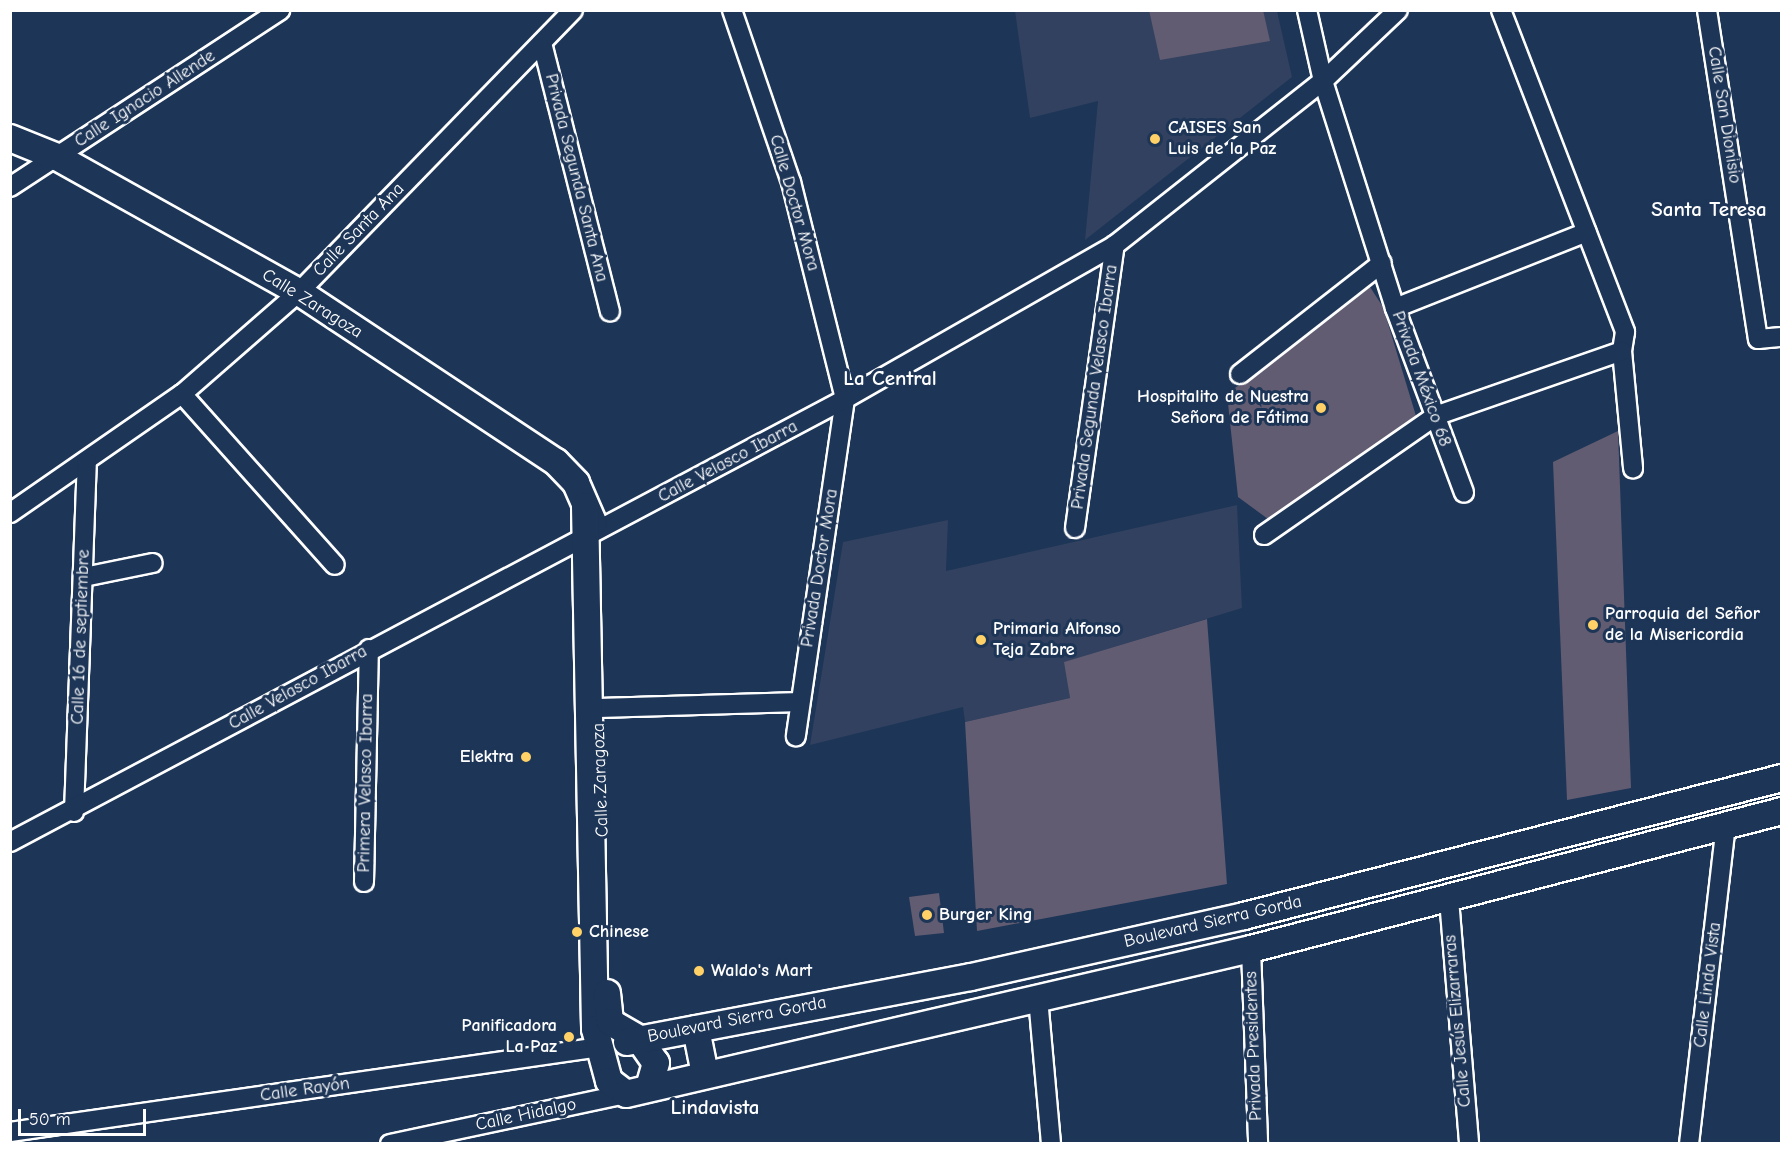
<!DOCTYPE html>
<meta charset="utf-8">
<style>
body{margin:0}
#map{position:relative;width:1792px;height:1154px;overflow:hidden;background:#1d3557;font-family:"Comic Neue",sans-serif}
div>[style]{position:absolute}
.built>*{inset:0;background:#31415f}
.building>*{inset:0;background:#615c71}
.roads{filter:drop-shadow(2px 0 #fff) drop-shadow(-2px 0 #fff) drop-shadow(0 2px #fff) drop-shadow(0 -2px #fff)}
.street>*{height:18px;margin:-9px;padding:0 9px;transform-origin:9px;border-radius:9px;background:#1d3557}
.secondary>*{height:26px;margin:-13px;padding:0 13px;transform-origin:13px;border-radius:13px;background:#1d3557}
.dots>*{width:16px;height:16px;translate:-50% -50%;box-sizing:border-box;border:3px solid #1d3557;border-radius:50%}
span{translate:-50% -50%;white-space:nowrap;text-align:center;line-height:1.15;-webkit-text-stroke:6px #1d3557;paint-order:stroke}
.street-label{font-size:18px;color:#fff}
.poi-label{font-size:18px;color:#fff;font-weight:700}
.left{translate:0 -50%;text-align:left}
.right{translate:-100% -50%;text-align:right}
.quarter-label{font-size:21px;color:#fff;font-weight:700}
.frame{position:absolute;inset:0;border:12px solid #fff;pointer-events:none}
.scale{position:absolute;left:18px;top:1109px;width:128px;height:27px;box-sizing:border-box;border:3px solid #fff;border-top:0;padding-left:8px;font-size:18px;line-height:21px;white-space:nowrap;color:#fff;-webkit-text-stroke:4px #1d3557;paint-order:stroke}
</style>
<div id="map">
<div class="built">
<div style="clip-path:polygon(1015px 11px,1277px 11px,1292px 77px,1085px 240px,1098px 101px,1030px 118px)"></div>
<div style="clip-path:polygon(1237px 505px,1242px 608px,1065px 662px,1070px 698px,965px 722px,963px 707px,810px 745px,843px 542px,948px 520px,946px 571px)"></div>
</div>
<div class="building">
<div style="clip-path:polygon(1149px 10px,1263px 10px,1270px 41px,1160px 60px)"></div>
<div style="clip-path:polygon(1370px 287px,1383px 307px,1416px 416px,1268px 519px,1238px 497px,1227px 394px)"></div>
<div style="clip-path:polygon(1618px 431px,1631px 788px,1567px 800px,1553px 462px)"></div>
<div style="clip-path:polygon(1207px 619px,1227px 884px,977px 931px,965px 722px,1070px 698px,1064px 662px)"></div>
<div style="clip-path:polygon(939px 893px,944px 933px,915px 936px,909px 897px)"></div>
</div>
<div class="roads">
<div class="street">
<div style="left:732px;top:10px;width:182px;rotate:71.1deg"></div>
<div style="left:791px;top:182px;width:224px;rotate:76deg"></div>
<div style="left:845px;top:399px;width:341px;rotate:98.3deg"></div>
<div style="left:1307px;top:10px;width:73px;rotate:77.3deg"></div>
<div style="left:1323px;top:81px;width:238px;rotate:72.4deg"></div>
<div style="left:1395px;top:308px;width:197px;rotate:69.5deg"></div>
<div style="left:1501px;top:10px;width:345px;rotate:68.9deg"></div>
<div style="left:1625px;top:332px;width:19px;rotate:99deg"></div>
<div style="left:1622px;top:351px;width:118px;rotate:84.6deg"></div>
<div style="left:1707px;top:10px;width:333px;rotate:81.2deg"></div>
<div style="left:1758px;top:339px;width:24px;rotate:-5deg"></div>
<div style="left:542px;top:43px;width:277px;rotate:75.8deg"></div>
<div style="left:10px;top:187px;width:323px;rotate:-33.2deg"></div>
<div style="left:1395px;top:308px;width:206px;rotate:-21.6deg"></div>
<div style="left:1240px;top:374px;width:180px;rotate:-38deg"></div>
<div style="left:182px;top:394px;width:229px;rotate:48.2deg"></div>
<div style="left:10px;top:513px;width:209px;rotate:-34.7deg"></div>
<div style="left:182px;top:394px;width:155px;rotate:-41.1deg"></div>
<div style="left:299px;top:292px;width:393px;rotate:-45.8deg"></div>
<div style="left:1075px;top:528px;width:286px;rotate:-82deg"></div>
<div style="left:1264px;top:535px;width:208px;rotate:-34.8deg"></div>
<div style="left:1435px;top:416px;width:198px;rotate:-19.2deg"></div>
<div style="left:84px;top:577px;width:70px;rotate:-11.5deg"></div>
<div style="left:599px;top:708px;width:201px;rotate:-1.7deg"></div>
<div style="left:74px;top:812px;width:350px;rotate:-87.9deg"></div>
<div style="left:10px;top:842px;width:945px;rotate:-27.95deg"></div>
<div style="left:845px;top:399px;width:311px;rotate:-29.7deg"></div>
<div style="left:1115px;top:245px;width:265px;rotate:-38.3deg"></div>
<div style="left:1323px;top:81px;width:103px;rotate:-43.4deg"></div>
<div style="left:364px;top:882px;width:233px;rotate:-88.8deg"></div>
<div style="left:1449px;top:899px;width:246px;rotate:85.3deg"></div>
<div style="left:1251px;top:949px;width:195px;rotate:87.9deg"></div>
<div style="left:1038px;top:998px;width:147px;rotate:84.9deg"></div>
<div style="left:10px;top:1132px;width:596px;rotate:-8.2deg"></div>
<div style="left:390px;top:1144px;width:241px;rotate:-12deg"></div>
<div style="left:1689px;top:1144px;width:320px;rotate:-83.4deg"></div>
</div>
<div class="secondary">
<div style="left:10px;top:138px;width:51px;rotate:22deg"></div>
<div style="left:57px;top:157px;width:277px;rotate:29.2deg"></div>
<div style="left:299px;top:292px;width:308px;rotate:33.5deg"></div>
<div style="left:556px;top:462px;width:29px;rotate:46deg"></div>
<div style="left:576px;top:483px;width:43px;rotate:66.4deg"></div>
<div style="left:585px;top:506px;width:523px;rotate:88.9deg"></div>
<div style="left:595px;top:1029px;width:54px;rotate:74.9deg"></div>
<div style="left:609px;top:1081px;width:21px;rotate:37deg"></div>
<div style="left:626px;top:1094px;width:642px;rotate:-13.06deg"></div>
<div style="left:1251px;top:949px;width:549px;rotate:-14.57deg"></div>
<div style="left:607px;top:993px;width:29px;rotate:84deg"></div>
<div style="left:610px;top:1022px;width:34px;rotate:30deg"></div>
<div style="left:639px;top:1039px;width:29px;rotate:55deg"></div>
<div style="left:656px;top:1063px;width:26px;rotate:106deg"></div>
<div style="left:696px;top:1029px;width:46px;rotate:78.7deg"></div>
<div style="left:627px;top:1042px;width:350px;rotate:-10.7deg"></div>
<div style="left:971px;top:977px;width:280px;rotate:-12.6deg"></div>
<div style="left:1244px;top:916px;width:555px;rotate:-14.39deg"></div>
</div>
</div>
<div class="dots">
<div style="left:1155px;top:139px;background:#ffd166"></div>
<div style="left:1321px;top:408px;background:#ffd166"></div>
<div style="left:1593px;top:625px;background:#ffd166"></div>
<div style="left:981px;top:640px;background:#ffd166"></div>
<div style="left:526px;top:757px;background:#ffd166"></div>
<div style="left:927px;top:915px;background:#ffd166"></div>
<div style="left:577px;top:932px;background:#ffd166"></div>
<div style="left:699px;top:971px;background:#ffd166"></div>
<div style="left:569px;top:1037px;background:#ffd166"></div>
</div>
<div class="street-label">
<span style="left:145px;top:99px;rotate:-33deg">Calle Ignacio Allende</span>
<span style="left:1724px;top:115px;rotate:81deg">Calle San Dionisio</span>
<span style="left:576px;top:178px;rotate:76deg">Privada Segunda Santa Ana</span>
<span style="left:794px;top:203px;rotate:74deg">Calle Doctor Mora</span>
<span style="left:359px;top:230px;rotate:-46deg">Calle Santa Ana</span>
<span style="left:312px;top:304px;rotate:32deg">Calle Zaragoza</span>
<span style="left:1421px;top:379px;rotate:70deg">Privada México 68</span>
<span style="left:1095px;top:387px;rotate:-82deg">Privada Segunda Velasco Ibarra</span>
<span style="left:728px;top:462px;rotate:-28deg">Calle Velasco Ibarra</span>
<span style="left:820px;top:568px;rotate:-81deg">Privada Doctor Mora</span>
<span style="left:81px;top:637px;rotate:-88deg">Calle 16 de septiembre</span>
<span style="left:298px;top:688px;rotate:-29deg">Calle Velasco Ibarra</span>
<span style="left:601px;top:780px;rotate:-92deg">Calle Zaragoza</span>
<span style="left:366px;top:783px;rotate:-89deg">Primera Velasco Ibarra</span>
<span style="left:1213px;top:922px;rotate:-13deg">Boulevard Sierra Gorda</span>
<span style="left:1708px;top:985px;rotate:-83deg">Calle Linda Vista</span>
<span style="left:737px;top:1020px;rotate:-11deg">Boulevard Sierra Gorda</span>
<span style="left:1458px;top:1021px;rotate:-95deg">Calle Jesús Elizarraras</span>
<span style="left:1254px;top:1046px;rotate:-92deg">Privada Presidentes</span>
<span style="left:305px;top:1090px;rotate:-8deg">Calle Rayón</span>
<span style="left:526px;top:1115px;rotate:-12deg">Calle Hidalgo</span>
</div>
<div class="poi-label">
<span class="left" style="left:1168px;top:139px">CAISES San<br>Luis de la Paz</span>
<span class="right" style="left:1309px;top:408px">Hospitalito de Nuestra<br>Señora de Fátima</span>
<span class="left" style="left:1605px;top:625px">Parroquia del Señor<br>de la Misericordia</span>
<span class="left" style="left:993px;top:640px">Primaria Alfonso<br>Teja Zabre</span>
<span class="right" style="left:514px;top:757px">Elektra</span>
<span class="left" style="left:939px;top:915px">Burger King</span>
<span class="left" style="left:589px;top:932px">Chinese</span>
<span class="left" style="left:711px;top:971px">Waldo's Mart</span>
<span class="right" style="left:557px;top:1037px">Panificadora<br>La Paz</span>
</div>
<div class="quarter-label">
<span style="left:1709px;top:209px">Santa Teresa</span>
<span style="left:890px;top:378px">La Central</span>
<span style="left:715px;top:1107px">Lindavista</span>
</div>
<div class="frame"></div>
<div class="scale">50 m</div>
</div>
